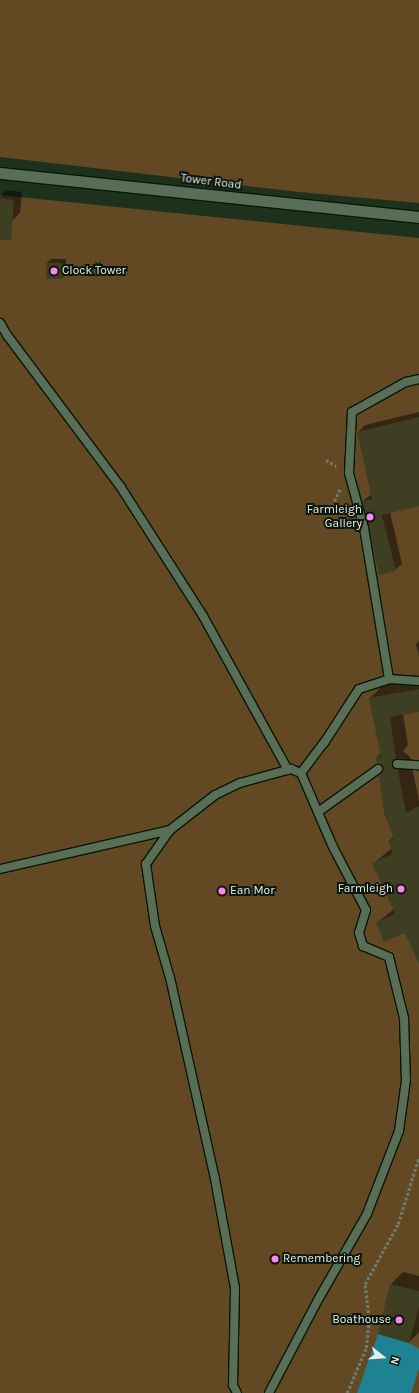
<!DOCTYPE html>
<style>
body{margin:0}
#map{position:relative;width:419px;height:1393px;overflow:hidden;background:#1d311c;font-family:Karla,sans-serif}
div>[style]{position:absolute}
.green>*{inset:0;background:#624823}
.water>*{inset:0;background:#1f8293}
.shadow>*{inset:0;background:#0007}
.building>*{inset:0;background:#3e3e22}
.path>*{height:2.5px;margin-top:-1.25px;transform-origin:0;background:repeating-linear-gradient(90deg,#6c7d6b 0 3px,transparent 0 5px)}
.roads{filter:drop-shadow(1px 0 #061806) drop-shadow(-1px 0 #061806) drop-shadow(0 1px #061806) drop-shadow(0 -1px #061806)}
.service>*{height:8px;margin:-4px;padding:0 4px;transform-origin:4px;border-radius:4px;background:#586e57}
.tertiary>*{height:11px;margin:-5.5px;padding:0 5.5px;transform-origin:5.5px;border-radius:5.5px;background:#586e57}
.dots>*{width:11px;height:11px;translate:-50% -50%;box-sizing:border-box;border:2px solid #0e160d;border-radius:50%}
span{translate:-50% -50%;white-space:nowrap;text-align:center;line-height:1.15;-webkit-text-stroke:4px #0e160d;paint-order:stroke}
.street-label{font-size:12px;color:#e3efe2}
.poi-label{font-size:12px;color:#e3efe2}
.left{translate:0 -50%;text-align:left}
.right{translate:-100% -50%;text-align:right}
.north{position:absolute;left:363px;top:1337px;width:40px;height:40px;-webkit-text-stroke:3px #0e160d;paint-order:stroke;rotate:107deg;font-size:11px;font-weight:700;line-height:16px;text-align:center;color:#e3efe2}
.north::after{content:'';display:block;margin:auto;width:14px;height:18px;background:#e3efe2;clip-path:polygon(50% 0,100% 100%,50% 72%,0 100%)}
</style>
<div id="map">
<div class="green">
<div style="clip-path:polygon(0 0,419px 0,419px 203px,299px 192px,0 157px)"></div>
<div style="clip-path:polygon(0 195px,419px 238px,419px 1393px,0 1393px)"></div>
</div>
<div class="water">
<div style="clip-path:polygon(378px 1334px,409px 1343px,419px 1349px,419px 1369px,411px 1393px,357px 1393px)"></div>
</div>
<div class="shadow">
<div style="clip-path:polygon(6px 190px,22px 192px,20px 213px,12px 221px,0 220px,0 197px)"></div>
<div style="clip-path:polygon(51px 259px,66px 259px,66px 274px,62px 278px,47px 263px)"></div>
<div style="clip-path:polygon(419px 412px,419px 505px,390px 512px,402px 564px,395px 570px,363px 501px,372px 494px,358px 432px,365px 425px)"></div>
<div style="clip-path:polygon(419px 641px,419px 656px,416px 644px)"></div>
<div style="clip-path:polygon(419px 679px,419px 711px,403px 713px,408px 745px,403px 751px,410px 757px,419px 801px,419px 962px,405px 931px,377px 923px,394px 909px,374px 863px,392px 848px,389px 841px,394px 836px,385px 768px,377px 757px,381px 753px,370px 698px,382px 686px)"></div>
<div style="clip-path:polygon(403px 1272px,419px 1276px,419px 1332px,409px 1342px,380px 1333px,391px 1284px)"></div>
</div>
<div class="building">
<div style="clip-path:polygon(0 198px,14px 200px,11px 240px,0 240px)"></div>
<div style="clip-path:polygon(46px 263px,62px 263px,62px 279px,46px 279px)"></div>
<div style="clip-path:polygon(419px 417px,419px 506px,382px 515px,396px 571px,379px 575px,362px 501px,372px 499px,357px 432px)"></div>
<div style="clip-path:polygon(419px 689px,419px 712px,390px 717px,396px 759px,392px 764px,398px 770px,406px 813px,419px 806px,419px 964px,405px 933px,384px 942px,376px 923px,395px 914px,372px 863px,393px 854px,388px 841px,394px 838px,384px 813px,379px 775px,383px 768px,377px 764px,376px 757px,381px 757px,369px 698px)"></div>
<div style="clip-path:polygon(390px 1284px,419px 1291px,419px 1306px,409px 1343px,378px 1334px)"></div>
</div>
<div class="path">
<div style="left:326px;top:460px;width:12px;rotate:31deg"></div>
<div style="left:334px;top:501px;width:13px;rotate:-63deg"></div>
<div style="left:347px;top:1393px;width:49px;rotate:-67.1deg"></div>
<div style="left:366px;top:1348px;width:30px;rotate:-84deg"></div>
<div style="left:369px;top:1318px;width:34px;rotate:-97deg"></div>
<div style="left:365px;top:1284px;width:68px;rotate:-61.2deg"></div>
<div style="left:398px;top:1224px;width:70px;rotate:-72.6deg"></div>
</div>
<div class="roads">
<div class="service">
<div style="left:0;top:323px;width:14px;rotate:60deg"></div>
<div style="left:7px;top:335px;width:189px;rotate:53.2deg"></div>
<div style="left:120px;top:486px;width:154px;rotate:57.4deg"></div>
<div style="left:203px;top:616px;width:176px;rotate:61.1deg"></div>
<div style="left:389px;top:679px;width:153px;rotate:-99.4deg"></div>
<div style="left:364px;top:528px;width:57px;rotate:-105.3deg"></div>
<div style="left:349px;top:473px;width:61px;rotate:-87.2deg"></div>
<div style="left:352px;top:412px;width:62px;rotate:-29.1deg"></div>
<div style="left:406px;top:382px;width:13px;rotate:-13deg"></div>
<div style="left:397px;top:764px;width:22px;rotate:3deg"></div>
<div style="left:301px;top:773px;width:38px;rotate:-53deg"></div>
<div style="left:324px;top:743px;width:64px;rotate:-57.1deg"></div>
<div style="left:359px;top:689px;width:32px;rotate:-18deg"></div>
<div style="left:389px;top:679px;width:30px;rotate:4deg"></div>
<div style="left:318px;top:812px;width:74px;rotate:-35.6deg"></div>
<div style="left:0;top:869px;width:174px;rotate:-12.9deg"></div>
<div style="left:237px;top:1393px;width:9px;rotate:-117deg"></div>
<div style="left:233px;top:1385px;width:97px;rotate:-88.8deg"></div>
<div style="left:235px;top:1288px;width:111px;rotate:-100.4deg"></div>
<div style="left:215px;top:1179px;width:206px;rotate:-102.6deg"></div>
<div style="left:170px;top:978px;width:54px;rotate:-106.1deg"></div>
<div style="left:155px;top:926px;width:63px;rotate:-98.3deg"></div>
<div style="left:146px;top:864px;width:42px;rotate:-54.8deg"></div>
<div style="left:170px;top:830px;width:57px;rotate:-37.9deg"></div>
<div style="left:215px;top:795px;width:28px;rotate:-26deg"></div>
<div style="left:240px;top:783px;width:53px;rotate:-15.4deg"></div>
<div style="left:291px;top:769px;width:11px;rotate:22deg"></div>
<div style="left:301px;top:773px;width:81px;rotate:66.6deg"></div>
<div style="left:333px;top:847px;width:71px;rotate:62.4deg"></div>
<div style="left:366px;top:910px;width:24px;rotate:107deg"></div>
<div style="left:359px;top:933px;width:14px;rotate:73deg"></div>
<div style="left:363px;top:946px;width:28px;rotate:23deg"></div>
<div style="left:389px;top:957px;width:63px;rotate:76.2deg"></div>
<div style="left:404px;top:1018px;width:62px;rotate:88.2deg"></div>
<div style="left:406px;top:1080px;width:51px;rotate:97.8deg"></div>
<div style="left:399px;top:1131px;width:89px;rotate:111.1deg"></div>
<div style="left:367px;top:1214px;width:97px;rotate:119.7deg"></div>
<div style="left:319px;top:1298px;width:107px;rotate:117.8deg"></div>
</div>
<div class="tertiary">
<div style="left:0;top:173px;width:421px;rotate:6deg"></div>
</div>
</div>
<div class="dots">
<div style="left:54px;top:271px;background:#f489ef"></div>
<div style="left:370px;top:517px;background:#f489ef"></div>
<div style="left:401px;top:889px;background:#f489ef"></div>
<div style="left:222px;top:891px;background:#f489ef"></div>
<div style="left:275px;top:1259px;background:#f489ef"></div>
<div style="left:399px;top:1320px;background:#f489ef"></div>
</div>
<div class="street-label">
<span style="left:211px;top:182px;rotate:7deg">Tower Road</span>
</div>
<div class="poi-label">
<span class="left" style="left:62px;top:271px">Clock Tower</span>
<span class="right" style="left:362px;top:517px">Farmleigh<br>Gallery</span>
<span class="right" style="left:393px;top:889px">Farmleigh</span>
<span class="left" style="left:230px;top:891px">Ean Mor</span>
<span class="left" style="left:283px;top:1259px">Remembering</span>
<span class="right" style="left:391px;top:1320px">Boathouse</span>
</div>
<div class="north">N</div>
</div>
